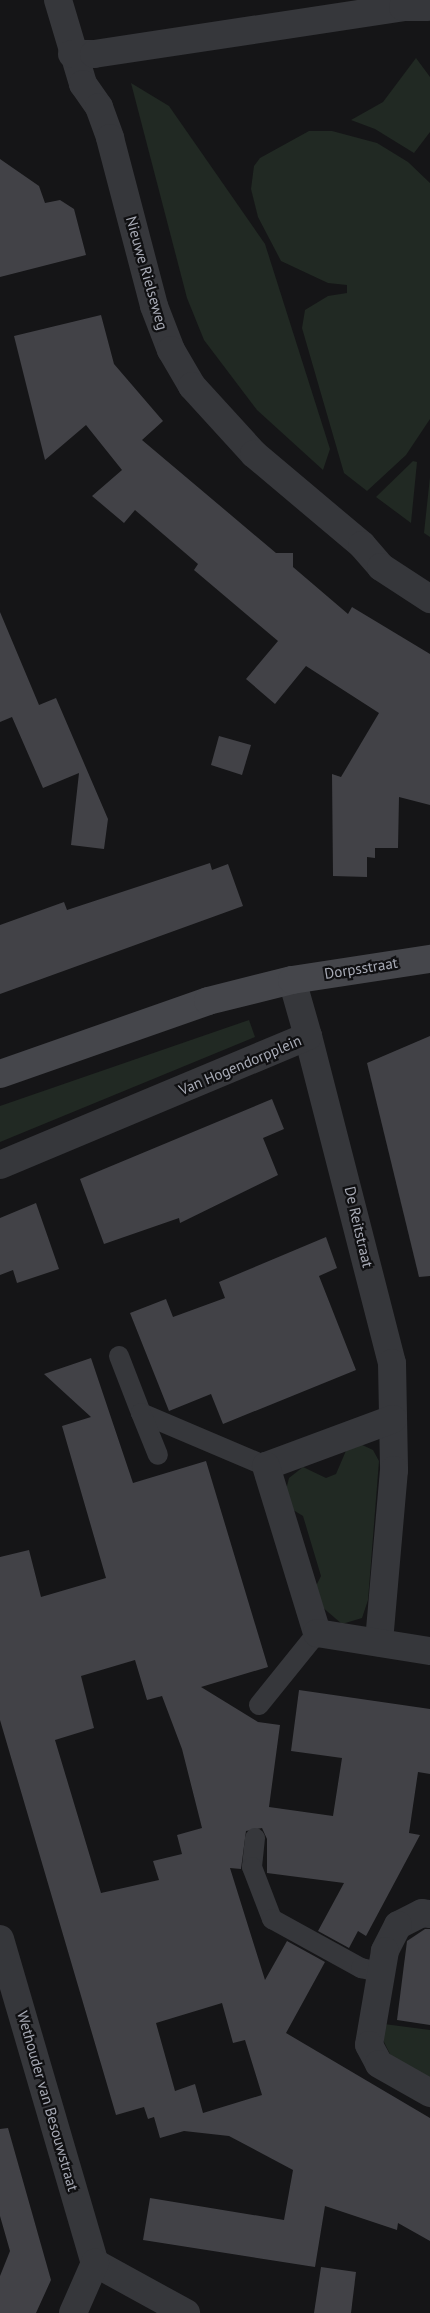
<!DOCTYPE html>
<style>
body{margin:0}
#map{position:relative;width:430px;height:2313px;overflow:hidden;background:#151517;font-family:"PT Sans",sans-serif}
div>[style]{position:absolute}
.green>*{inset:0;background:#212923}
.building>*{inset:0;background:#424247}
.lane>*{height:20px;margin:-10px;padding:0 10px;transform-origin:10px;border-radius:10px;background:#36373b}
.street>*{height:28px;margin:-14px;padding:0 14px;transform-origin:14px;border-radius:14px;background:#36373b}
.secondary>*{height:28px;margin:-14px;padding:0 14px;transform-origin:14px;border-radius:14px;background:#45464b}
span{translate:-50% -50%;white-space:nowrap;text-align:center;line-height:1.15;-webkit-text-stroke:4.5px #101012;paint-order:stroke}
.street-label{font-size:15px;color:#a8abb6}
</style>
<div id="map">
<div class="green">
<div style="clip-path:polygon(416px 58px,430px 77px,430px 132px,414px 153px,375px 129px,351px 120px,383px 102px)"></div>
<div style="clip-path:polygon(131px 83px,169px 106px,265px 244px,330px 449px,323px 470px,257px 410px,204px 340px,187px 298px)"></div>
<div style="clip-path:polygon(309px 131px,332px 131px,377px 143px,408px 162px,430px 183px,430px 419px,406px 455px,367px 491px,344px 473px,302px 328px,305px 310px,328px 296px,347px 293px,347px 285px,328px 283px,281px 261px,258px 217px,251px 189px,254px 166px,260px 158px)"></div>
<div style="clip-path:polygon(413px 461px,417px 462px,411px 523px,376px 497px)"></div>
<div style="clip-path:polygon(430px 477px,430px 537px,424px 533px)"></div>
<div style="clip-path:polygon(249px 1020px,255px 1037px,0 1142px,0 1106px)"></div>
<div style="clip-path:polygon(358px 1443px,373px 1450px,379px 1461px,368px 1600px,362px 1618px,342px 1624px,321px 1606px,314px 1590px,321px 1576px,303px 1516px,290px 1508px,286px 1490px,289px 1478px,303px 1467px,326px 1478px,336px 1474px,348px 1446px)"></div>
<div style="clip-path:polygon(384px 2024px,430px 2030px,430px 2079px,391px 2056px,384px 2042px)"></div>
</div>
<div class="building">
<div style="clip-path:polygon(0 159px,39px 186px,45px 203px,60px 200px,74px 209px,86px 255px,0 277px)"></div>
<div style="clip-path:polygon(101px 315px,114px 364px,163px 421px,142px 440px,276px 553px,293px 553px,293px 567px,348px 614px,352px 607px,430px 654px,430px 805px,399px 797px,398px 848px,375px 848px,375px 858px,367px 857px,367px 877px,333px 876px,332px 774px,341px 777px,379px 713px,306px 666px,275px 704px,246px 679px,278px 641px,194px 570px,198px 564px,135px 510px,124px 523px,92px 496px,122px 470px,86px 425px,45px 460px,14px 336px)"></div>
<div style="clip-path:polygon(0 612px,39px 705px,56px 698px,108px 819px,104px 849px,71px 845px,79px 773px,43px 788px,12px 717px,0 722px)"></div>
<div style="clip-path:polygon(219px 736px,251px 745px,242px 775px,211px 765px)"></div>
<div style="clip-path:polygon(210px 863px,212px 870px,228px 864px,243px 906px,0 994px,0 925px,64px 902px,67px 910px)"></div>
<div style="clip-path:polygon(430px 1036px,430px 1276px,419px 1277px,367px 1063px)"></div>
<div style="clip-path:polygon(272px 1099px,284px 1129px,263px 1138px,278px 1175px,180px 1223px,179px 1218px,104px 1244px,80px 1179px)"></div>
<div style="clip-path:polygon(36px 1203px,59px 1269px,17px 1283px,13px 1270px,0 1275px,0 1218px)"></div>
<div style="clip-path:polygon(326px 1237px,337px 1268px,319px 1276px,356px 1370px,223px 1424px,211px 1394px,169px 1411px,130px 1313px,166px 1299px,173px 1317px,225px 1298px,219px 1282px)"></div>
<div style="clip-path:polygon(evenodd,91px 1358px,133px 1483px,206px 1461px,268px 1667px,201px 1687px,258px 1722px,280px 1725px,269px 1807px,333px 1816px,342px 1758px,291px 1751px,299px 1690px,430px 1709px,430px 1774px,418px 1772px,409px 1833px,420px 1835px,366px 1936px,358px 1931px,349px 1948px,318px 1931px,344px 1883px,267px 1873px,267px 1839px,262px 1828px,246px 1831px,241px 1869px,230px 1868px,265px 1980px,287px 1941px,325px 1962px,286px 2033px,430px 2118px,430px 2241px,398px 2223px,397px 2230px,325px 2206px,315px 2267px,143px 2240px,150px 2198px,284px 2220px,293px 2170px,229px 2136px,184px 2131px,160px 2138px,154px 2117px,148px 2119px,144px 2107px,116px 2115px,0 1720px,0 1557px,29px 1550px,41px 1597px,106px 1578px,62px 1426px,91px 1417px,44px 1374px,91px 1358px,135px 1660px,147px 1700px,162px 1696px,182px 1749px,202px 1828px,177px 1835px,182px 1854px,153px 1861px,159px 1880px,101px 1893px,55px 1740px,94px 1728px,81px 1676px,135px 1660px,91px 1358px,222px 2003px,233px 2043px,245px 2040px,262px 2095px,203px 2113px,195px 2084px,175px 2091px,156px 2023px,222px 2003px)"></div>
<div style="clip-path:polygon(425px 1929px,430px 1929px,430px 2025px,397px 2020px,407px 1941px)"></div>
<div style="clip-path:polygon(8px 2128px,51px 2280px,36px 2313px,0 2313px,0 2276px,10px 2251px,0 2216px,0 2129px)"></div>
<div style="clip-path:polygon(321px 2267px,356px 2272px,351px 2313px,314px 2313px)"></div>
</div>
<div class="lane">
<div style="left:119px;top:1356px;width:61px;rotate:68.9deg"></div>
<div style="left:141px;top:1413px;width:136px;rotate:23deg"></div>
<div style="left:141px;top:1413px;width:45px;rotate:68deg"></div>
<div style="left:259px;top:1705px;width:92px;rotate:-51.1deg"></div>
<div style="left:255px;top:1838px;width:29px;rotate:96deg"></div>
<div style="left:252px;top:1867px;width:56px;rotate:69deg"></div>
<div style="left:272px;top:1919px;width:102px;rotate:28.8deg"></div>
<div style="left:361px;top:1968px;width:17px;rotate:13deg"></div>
</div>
<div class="street">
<div style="left:58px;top:0;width:88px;rotate:73.4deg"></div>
<div style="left:83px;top:84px;width:28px;rotate:55deg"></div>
<div style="left:99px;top:107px;width:33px;rotate:70deg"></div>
<div style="left:110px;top:138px;width:174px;rotate:75.3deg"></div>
<div style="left:154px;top:306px;width:47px;rotate:68.9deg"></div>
<div style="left:171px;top:350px;width:42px;rotate:59.7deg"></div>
<div style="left:192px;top:386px;width:92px;rotate:47.6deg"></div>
<div style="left:254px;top:454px;width:141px;rotate:40.1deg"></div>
<div style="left:362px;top:545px;width:29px;rotate:49deg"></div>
<div style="left:381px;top:567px;width:59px;rotate:33.1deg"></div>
<div style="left:72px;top:54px;width:22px"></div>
<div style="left:94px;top:54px;width:313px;rotate:-8.6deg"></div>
<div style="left:403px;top:7px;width:25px"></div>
<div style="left:308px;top:1036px;width:338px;rotate:75.6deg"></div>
<div style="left:392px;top:1363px;width:107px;rotate:88.9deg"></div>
<div style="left:394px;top:1470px;width:173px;rotate:95deg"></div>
<div style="left:0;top:1165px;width:334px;rotate:-22.7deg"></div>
<div style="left:308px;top:1036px;width:58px;rotate:-105.9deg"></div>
<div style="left:393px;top:1419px;width:135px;rotate:159.7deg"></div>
<div style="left:266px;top:1466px;width:175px;rotate:73deg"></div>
<div style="left:317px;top:1633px;width:114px;rotate:9.1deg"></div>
<div style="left:430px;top:1914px;width:8px;rotate:-173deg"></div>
<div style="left:422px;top:1913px;width:27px;rotate:153deg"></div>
<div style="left:398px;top:1925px;width:29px;rotate:117deg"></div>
<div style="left:385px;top:1951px;width:95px;rotate:99.7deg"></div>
<div style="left:369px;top:2045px;width:21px;rotate:62deg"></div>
<div style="left:379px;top:2064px;width:59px;rotate:29.6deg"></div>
<div style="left:0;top:1939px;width:338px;rotate:73.7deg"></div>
<div style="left:95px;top:2263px;width:104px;rotate:28.8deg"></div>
<div style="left:73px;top:2313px;width:55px;rotate:-66.3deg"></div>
</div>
<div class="secondary">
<div style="left:0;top:1074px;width:220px;rotate:-19.3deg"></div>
<div style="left:208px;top:1001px;width:87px;rotate:-14deg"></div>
<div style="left:292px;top:980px;width:140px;rotate:-8.7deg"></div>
</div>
<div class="street-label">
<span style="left:147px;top:273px;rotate:74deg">Nieuwe Rielseweg</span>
<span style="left:361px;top:968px;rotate:-9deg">Dorpsstraat</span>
<span style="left:240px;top:1065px;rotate:-23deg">Van Hogendorpplein</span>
<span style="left:359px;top:1227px;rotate:77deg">De Reitstraat</span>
<span style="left:48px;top:2101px;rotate:74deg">Wethouder van Besouwstraat</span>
</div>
</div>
